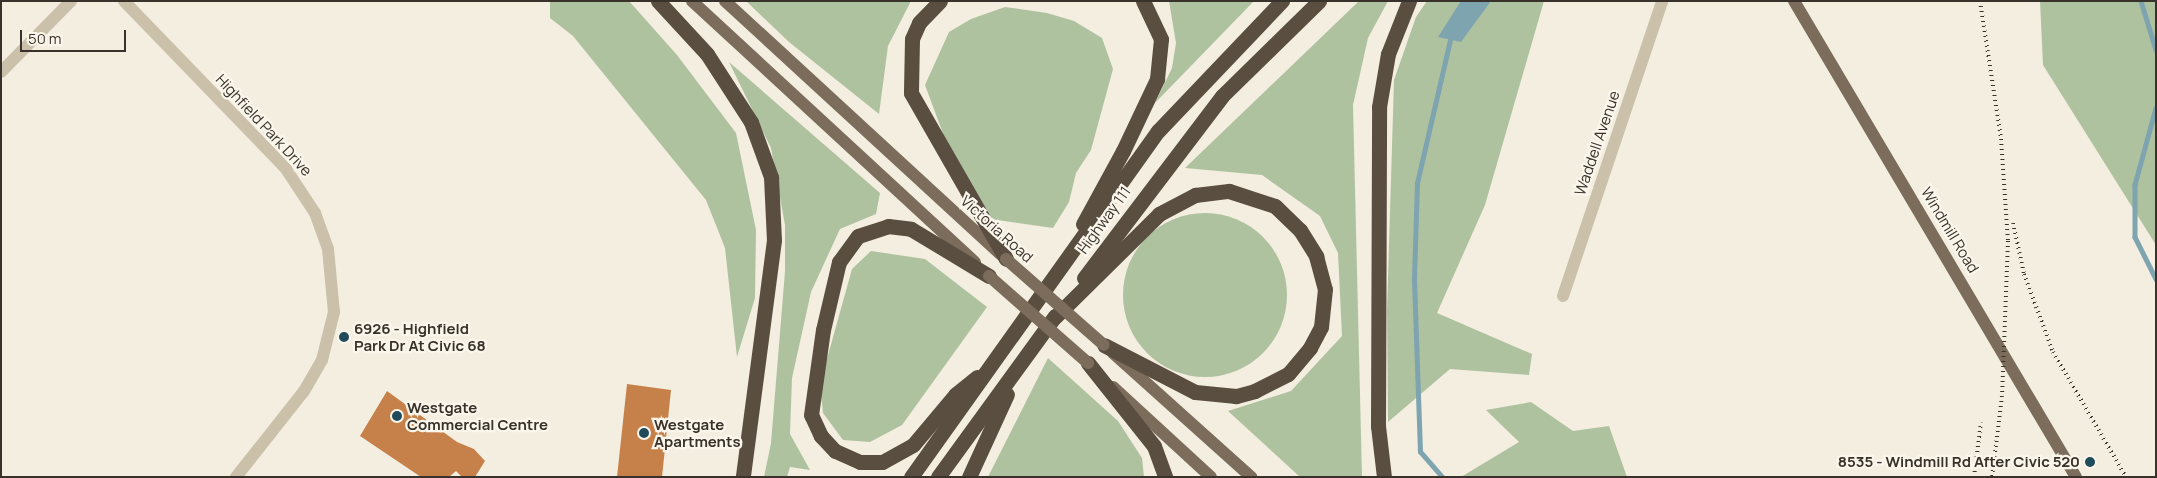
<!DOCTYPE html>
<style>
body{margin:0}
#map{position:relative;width:2157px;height:478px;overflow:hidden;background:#f3eedf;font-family:Manrope,sans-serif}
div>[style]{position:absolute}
.green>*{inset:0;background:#afc29f}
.round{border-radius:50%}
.water>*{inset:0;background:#7ea4b0}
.stream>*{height:4.5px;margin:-2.25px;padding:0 2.25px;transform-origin:2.25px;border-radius:2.25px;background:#7ea4b0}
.building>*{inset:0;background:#c6814a}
.minor>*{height:12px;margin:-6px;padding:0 6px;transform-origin:6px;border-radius:6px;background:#cbc0aa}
.major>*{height:12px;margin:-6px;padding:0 6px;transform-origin:6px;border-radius:6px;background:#7b6c5b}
.highway>*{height:15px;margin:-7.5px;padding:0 7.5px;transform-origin:7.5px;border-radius:7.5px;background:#5a4e41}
.rail>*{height:4px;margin-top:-2px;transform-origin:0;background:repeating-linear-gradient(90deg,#39322a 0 1px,transparent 0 5px)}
.major-bridge>*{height:12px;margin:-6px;padding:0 6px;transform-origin:6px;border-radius:6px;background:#7b6c5b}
.dots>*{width:14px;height:14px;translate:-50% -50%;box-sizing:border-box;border:2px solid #faf6ec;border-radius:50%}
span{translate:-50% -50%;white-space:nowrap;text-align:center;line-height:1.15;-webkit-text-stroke:4.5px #faf6ec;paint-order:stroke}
.street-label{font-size:15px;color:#39322a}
.poi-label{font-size:15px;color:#39322a;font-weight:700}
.left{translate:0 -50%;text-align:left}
.right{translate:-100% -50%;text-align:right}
.frame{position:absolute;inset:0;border:2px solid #39322a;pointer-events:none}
.scale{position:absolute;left:20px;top:30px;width:106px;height:22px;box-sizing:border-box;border:2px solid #39322a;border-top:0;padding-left:6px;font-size:15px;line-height:18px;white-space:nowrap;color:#39322a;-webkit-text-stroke:4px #faf6ec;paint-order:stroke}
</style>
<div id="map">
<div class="green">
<div style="clip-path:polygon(550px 1px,629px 1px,677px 55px,736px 133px,756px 230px,755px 298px,737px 357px,725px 248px,706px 200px,573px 36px,550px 18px)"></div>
<div style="clip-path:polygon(746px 1px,911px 1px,888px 46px,879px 114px,789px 42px)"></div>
<div style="clip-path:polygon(1169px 1px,1254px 1px,1155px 103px,1172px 68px,1176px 43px)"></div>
<div style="clip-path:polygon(1359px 1px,1388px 1px,1368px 38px,1353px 105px,1362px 477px,1300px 477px,1228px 411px,1291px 391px,1342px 336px,1338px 253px,1320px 216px,1262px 175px,1185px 168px)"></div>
<div style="clip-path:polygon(1427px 1px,1544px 1px,1485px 205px,1437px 313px,1532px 354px,1529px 375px,1450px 369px,1388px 422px,1387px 311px,1394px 80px,1416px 17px)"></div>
<div style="clip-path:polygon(2040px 1px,2156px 1px,2156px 245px,2043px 65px)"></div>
<div style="clip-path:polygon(1005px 7px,1047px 13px,1074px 21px,1102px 38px,1113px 69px,1091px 150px,1076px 173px,1069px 202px,1053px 228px,991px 219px,945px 139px,925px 85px,949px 32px,971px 19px)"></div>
<div style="clip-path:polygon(729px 62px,880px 193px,876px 214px,840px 229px,811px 292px,792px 378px,790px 434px,810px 470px,790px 467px,787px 477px,764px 477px,771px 443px,785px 271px,785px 225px,771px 148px)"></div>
<div class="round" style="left:1123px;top:213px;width:164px;height:164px"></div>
<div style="clip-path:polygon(871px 251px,925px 259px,987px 307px,902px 425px,870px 442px,843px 440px,823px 413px,820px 384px,852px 269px)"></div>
<div style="clip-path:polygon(1048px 358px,1118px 421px,1142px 458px,1144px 477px,988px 477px)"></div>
<div style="clip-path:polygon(1531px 402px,1573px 431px,1609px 426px,1627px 477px,1461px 477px,1519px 442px,1486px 410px)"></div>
</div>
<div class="water">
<div style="clip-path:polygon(1461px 1px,1491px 1px,1461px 42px,1438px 37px)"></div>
</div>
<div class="stream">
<div style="left:2141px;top:1px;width:51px;rotate:73deg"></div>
<div style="left:2156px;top:108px;width:80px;rotate:105.3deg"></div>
<div style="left:2135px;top:185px;width:52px;rotate:90deg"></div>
<div style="left:2135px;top:237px;width:47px;rotate:63.4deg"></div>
<div style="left:1442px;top:477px;width:33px;rotate:-131deg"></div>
<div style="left:1420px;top:452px;width:174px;rotate:-92deg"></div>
<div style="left:1414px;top:278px;width:95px;rotate:-88.2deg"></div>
<div style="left:1417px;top:183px;width:147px;rotate:-77deg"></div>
</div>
<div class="building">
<div style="clip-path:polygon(627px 384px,671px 390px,662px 477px,617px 477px)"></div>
<div style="clip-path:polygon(387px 391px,457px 442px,474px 449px,485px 461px,475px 477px,462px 477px,456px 471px,449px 477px,421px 477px,360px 436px)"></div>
</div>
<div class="minor">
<div style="left:124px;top:1px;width:233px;rotate:46deg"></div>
<div style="left:286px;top:169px;width:53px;rotate:56.6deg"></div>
<div style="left:315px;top:213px;width:38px;rotate:70deg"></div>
<div style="left:328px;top:249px;width:63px;rotate:84.6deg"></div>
<div style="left:334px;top:312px;width:49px;rotate:104deg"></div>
<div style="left:322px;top:360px;width:36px;rotate:120deg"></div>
<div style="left:304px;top:391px;width:110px;rotate:128.3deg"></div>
<div style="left:1px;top:72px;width:100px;rotate:-45.4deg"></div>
<div style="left:1563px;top:296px;width:311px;rotate:-71.4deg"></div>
</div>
<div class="major">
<div style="left:692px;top:1px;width:385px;rotate:42.7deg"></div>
<div style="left:725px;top:1px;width:374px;rotate:42.6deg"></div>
<div style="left:1794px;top:1px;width:553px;rotate:59.36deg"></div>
<div style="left:1113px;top:353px;width:186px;rotate:41.9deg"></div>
<div style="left:1113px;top:387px;width:133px;rotate:42.6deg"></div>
</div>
<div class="highway">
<div style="left:658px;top:1px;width:72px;rotate:47.2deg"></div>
<div style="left:707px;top:54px;width:81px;rotate:57.1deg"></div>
<div style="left:751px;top:122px;width:59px;rotate:70deg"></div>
<div style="left:771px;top:177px;width:63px;rotate:87.3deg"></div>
<div style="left:774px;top:240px;width:239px;rotate:97.5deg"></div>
<div style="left:940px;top:1px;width:30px;rotate:134deg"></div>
<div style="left:919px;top:23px;width:17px;rotate:114deg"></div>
<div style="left:912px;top:39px;width:54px;rotate:91.1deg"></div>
<div style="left:911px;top:93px;width:191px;rotate:60.2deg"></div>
<div style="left:1083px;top:224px;width:83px;rotate:-61.3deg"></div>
<div style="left:1123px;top:151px;width:80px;rotate:-64.7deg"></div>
<div style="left:1157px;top:79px;width:40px;rotate:-84.3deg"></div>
<div style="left:1161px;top:39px;width:42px;rotate:-115.3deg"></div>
<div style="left:1084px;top:278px;width:228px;rotate:-52.8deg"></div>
<div style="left:1222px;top:96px;width:136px;rotate:-44.4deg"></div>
<div style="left:1055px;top:317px;width:146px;rotate:-44.7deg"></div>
<div style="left:1159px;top:214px;width:41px;rotate:-27.8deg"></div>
<div style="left:1195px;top:195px;width:34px;rotate:-7deg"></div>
<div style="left:1229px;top:191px;width:48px;rotate:18.1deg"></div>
<div style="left:1275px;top:206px;width:35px;rotate:44deg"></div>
<div style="left:1300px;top:230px;width:31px;rotate:58deg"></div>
<div style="left:1316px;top:256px;width:34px;rotate:75deg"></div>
<div style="left:1325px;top:289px;width:38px;rotate:96deg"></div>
<div style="left:1321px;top:327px;width:24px;rotate:118deg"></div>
<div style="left:1310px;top:348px;width:34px;rotate:130deg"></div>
<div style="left:1288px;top:374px;width:37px;rotate:153deg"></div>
<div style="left:1255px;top:391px;width:20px;rotate:165deg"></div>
<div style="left:1236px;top:396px;width:41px;rotate:-174.4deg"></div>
<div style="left:1195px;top:392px;width:102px;rotate:-152.7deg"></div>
<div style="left:1088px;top:363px;width:106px;rotate:51.5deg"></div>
<div style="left:1154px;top:446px;width:33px;rotate:70deg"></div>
<div style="left:977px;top:377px;width:28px;rotate:141deg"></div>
<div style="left:955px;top:395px;width:65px;rotate:130deg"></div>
<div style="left:913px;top:445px;width:35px;rotate:151deg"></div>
<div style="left:882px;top:462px;width:22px;rotate:180deg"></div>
<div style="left:860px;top:462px;width:27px;rotate:-156deg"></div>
<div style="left:835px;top:451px;width:21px;rotate:-133deg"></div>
<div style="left:821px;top:436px;width:23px;rotate:-115deg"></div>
<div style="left:811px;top:415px;width:86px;rotate:-82deg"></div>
<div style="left:823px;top:330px;width:70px;rotate:-76.8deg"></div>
<div style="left:839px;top:262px;width:32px;rotate:-54deg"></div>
<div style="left:858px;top:236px;width:32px;rotate:-18deg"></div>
<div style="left:888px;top:226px;width:23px;rotate:7deg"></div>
<div style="left:911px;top:229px;width:91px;rotate:31.1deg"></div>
<div style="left:911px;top:477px;width:425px;rotate:-54.5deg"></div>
<div style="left:1158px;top:131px;width:180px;rotate:-46.4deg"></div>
<div style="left:938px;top:477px;width:199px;rotate:-54deg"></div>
<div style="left:969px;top:477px;width:91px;rotate:-65.4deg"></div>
<div style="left:1384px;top:477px;width:51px;rotate:-96.7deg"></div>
<div style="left:1378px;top:426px;width:319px;rotate:-89.8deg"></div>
<div style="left:1379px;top:107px;width:54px;rotate:-80.4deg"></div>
<div style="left:1388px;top:54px;width:57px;rotate:-68.4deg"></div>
</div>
<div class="rail">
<div style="left:1980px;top:1px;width:140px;rotate:81.3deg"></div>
<div style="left:2001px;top:139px;width:102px;rotate:86.1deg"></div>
<div style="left:2008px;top:241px;width:155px;rotate:92.2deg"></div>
<div style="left:2002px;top:396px;width:82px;rotate:97deg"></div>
<div style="left:2013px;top:223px;width:52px;rotate:77.8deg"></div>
<div style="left:2024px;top:274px;width:83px;rotate:69.6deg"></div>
<div style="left:2053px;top:352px;width:145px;rotate:59.7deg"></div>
<div style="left:1974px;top:477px;width:55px;rotate:-82.7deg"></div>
</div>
<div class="major-bridge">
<div style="left:1006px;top:259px;width:130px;rotate:41.3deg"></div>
<div style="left:989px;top:276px;width:132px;rotate:41.3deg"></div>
</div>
<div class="dots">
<div style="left:344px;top:337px;background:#1f4b5b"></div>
<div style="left:397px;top:416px;background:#1f4b5b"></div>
<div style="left:644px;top:433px;background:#1f4b5b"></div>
<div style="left:2090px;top:462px;background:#1f4b5b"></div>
</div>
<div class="street-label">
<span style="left:264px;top:125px;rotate:47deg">Highfield Park Drive</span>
<span style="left:1597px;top:143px;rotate:-71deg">Waddell Avenue</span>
<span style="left:1104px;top:220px;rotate:-54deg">Highway 111</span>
<span style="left:997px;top:229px;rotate:42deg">Victoria Road</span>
<span style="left:1950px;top:230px;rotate:59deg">Windmill Road</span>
</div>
<div class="poi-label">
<span class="left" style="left:354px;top:337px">6926 - Highfield<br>Park Dr At Civic 68</span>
<span class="left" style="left:407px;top:416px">Westgate<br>Commercial Centre</span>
<span class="left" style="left:654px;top:433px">Westgate<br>Apartments</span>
<span class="right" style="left:2080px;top:462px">8535 - Windmill Rd After Civic 520</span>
</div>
<div class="frame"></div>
<div class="scale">50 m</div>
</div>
